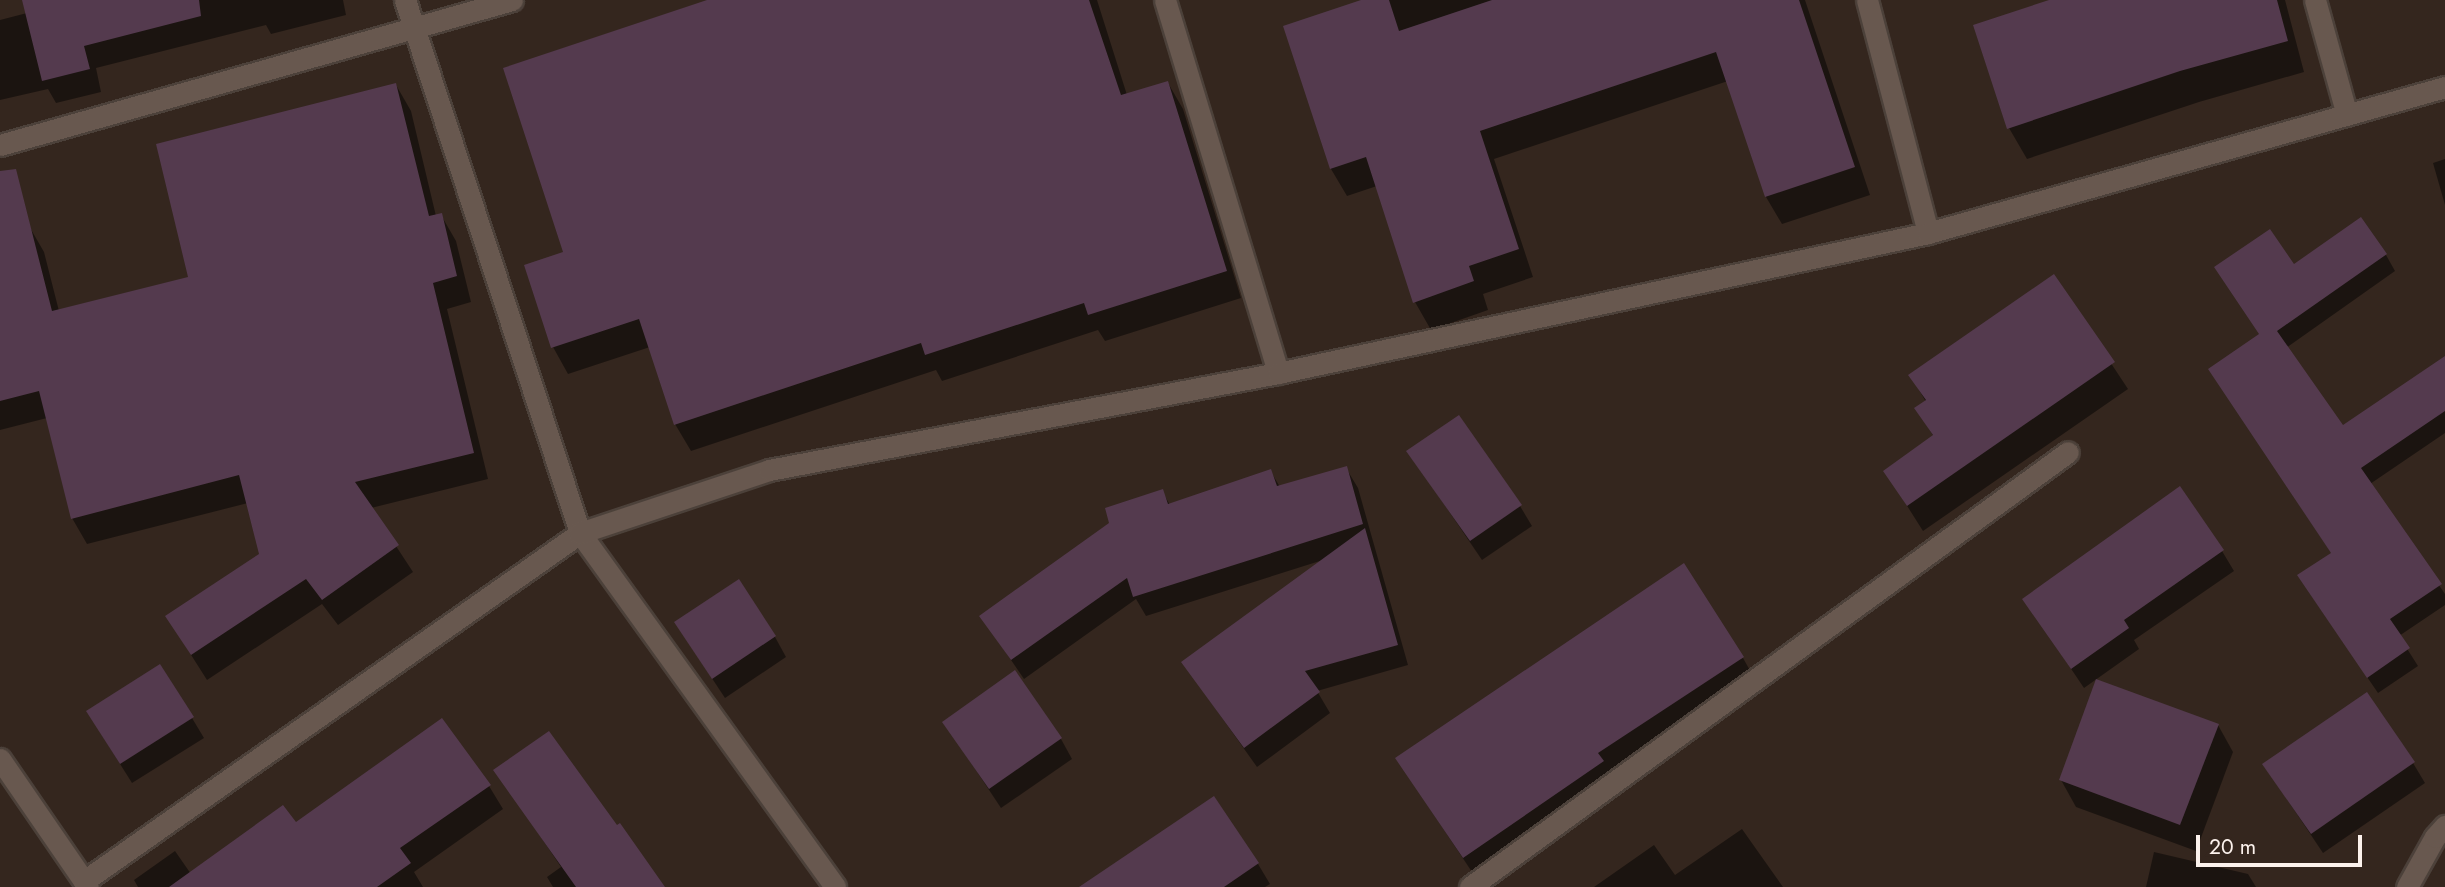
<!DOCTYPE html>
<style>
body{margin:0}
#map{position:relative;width:2445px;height:887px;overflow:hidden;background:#34261e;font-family:Jost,sans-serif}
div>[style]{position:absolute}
.shadow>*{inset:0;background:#0007}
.building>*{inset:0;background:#543a4e}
.roads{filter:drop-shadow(2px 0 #4c413a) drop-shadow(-2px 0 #4c413a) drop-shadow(0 2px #4c413a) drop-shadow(0 -2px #4c413a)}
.minor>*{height:21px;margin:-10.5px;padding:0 10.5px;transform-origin:10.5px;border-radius:10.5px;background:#68584f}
span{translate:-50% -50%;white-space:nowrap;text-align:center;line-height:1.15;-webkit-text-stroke:7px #34261e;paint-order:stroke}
.scale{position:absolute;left:2196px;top:835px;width:166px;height:32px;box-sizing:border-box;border:4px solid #fcf2ed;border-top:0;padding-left:9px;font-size:21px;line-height:24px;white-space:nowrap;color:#fcf2ed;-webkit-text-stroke:5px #34261e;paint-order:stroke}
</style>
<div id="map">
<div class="shadow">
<div style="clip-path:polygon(24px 0,343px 0,346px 15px,271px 34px,266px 25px,96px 68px,101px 92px,56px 103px,48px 89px,0 100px,0 20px,27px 13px)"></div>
<div style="clip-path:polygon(711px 0,1097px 0,1127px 95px,1168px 83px,1183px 109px,1241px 298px,1105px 341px,1098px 330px,942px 381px,936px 370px,691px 451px,675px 424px,650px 347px,568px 374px,553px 347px,565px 253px)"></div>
<div style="clip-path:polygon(1366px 0,1805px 0,1870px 195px,1782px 224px,1766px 197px,1728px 81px,1494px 159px,1533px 277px,1483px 294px,1488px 310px,1431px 330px,1415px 302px,1377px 186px,1347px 196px,1331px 169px,1285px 28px)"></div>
<div style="clip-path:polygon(2054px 0,2285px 0,2304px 72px,2199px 102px,2027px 159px,2009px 128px)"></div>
<div style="clip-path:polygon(396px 85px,411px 111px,436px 216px,441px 215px,456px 241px,471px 302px,447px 309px,488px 479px,371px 508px,413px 572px,338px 625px,322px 604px,207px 680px,167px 617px,261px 555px,248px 503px,87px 544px,72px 518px,47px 418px,0 430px,0 234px,29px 226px,44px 252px,59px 311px,190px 278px)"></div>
<div style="clip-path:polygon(2445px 159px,2445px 205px,2433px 163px)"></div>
<div style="clip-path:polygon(2386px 255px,2395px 271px,2286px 348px,2342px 428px,2445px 358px,2445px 433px,2370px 484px,2445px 594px,2445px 605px,2399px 636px,2418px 666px,2378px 693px,2309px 592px,2332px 554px,2210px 370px,2260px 335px,2294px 266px)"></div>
<div style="clip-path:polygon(2054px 277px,2128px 389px,1923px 531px,1885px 471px,1934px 437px,1917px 409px,1926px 402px,1911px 376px)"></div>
<div style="clip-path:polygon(1408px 451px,1520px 506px,1532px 526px,1482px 560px)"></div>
<div style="clip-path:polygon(1346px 468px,1358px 488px,1408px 665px,1317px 691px,1330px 713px,1257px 767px,1183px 663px,1323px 560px,1146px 616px,1136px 599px,1024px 679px,981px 616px,1162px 491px,1170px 505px,1271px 472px,1280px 487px)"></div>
<div style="clip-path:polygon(2222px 551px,2234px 571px,2134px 640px,2139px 649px,2084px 688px,2024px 599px)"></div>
<div style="clip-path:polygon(775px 637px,786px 657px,725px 698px,688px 642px)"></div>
<div style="clip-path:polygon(1743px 658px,1756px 681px,1478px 881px,1397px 759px)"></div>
<div style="clip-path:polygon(192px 718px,204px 738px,132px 783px,100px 732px)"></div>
<div style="clip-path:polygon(944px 722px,1061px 739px,1072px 759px,1001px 808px)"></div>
<div style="clip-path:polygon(2218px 725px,2233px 752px,2196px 851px,2076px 807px,2061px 780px)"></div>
<div style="clip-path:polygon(2413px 763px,2425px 783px,2323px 853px,2264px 765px)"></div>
<div style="clip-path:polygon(496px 770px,662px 887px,553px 887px,547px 877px,561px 867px)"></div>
<div style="clip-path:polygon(489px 786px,503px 809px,414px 872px,423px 887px,138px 887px,134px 880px,175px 851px,191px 874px,295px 825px)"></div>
<div style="clip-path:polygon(1214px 798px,1258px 864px,1270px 884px,1265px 887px,1083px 887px)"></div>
<div style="clip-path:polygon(1742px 829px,1783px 887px,1594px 887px,1654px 845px,1675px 875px)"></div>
<div style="clip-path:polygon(2154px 852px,2248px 874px,2256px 887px,2146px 887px)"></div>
</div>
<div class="building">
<div style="clip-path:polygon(22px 0,199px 0,201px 16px,84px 46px,90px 69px,42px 81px)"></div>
<div style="clip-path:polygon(707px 0,1089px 0,1121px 95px,1168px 81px,1227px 271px,1088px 315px,1084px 303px,925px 355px,921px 343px,674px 425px,639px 319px,551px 348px,524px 265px,563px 252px,503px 68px)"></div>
<div style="clip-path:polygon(1361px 0,1389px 0,1399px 31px,1492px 0,1799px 0,1855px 167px,1765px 197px,1716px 52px,1480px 131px,1519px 249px,1469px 266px,1474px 281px,1413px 303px,1366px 157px,1330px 169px,1283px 26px)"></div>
<div style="clip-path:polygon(2049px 0,2277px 0,2288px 41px,2180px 71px,2007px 129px,1973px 25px)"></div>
<div style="clip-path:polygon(396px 83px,429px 216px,442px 213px,457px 276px,433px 283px,474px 453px,355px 482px,399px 545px,322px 600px,306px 579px,191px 655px,165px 616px,259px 554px,239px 475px,71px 519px,39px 391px,0 401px,0 171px,16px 169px,52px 311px,188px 277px,156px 144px)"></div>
<div style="clip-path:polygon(2361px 217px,2387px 254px,2277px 331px,2343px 425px,2445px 356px,2445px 411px,2361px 468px,2442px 584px,2390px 619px,2410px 648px,2367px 678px,2297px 575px,2331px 553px,2208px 369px,2259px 334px,2214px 267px,2270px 229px,2294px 264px)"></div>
<div style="clip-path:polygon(2054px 274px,2115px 362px,1907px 506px,1883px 471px,1933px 435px,1914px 408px,1926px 400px,1908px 375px)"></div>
<div style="clip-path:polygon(1459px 415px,1522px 505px,1470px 541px,1406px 451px)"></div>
<div style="clip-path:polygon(1347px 466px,1363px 524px,1133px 597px,1127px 578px,1011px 660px,979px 616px,1109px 523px,1105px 508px,1163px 489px,1168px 504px,1271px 469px,1277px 486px)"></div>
<div style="clip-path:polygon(2180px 486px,2224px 550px,2124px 620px,2129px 628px,2071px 669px,2022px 599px)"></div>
<div style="clip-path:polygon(1365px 528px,1398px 645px,1305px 671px,1320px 692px,1244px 748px,1181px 662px)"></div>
<div style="clip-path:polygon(1684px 563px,1744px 657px,1598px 753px,1604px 761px,1463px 858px,1395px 758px)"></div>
<div style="clip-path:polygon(739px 579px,776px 636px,712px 679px,674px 622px)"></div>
<div style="clip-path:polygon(160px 664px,194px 717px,120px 764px,86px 711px)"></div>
<div style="clip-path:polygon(1015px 670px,1062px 738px,989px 789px,942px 722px)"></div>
<div style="clip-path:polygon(2096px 679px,2219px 724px,2180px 825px,2059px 780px)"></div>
<div style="clip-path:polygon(2367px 692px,2415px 762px,2311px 834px,2262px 764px)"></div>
<div style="clip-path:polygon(442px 718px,491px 785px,400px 848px,411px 863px,377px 887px,169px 887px,283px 805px,296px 822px)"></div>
<div style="clip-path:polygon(549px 731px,617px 825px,620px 823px,665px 887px,576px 887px,493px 770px)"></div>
<div style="clip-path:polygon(1214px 796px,1259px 863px,1224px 887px,1079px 887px)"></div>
</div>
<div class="roads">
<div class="minor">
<div style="left:405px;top:0;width:561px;rotate:71.82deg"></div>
<div style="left:580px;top:533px;width:436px;rotate:54.2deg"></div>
<div style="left:1165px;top:0;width:390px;rotate:73.1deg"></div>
<div style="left:1867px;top:0;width:241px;rotate:75.3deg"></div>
<div style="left:2315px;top:0;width:119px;rotate:74.5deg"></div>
<div style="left:0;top:145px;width:532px;rotate:-15.81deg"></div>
<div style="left:0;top:759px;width:155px;rotate:55.5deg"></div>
<div style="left:84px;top:881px;width:606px;rotate:-35.05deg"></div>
<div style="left:580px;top:533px;width:199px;rotate:-18.4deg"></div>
<div style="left:769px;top:470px;width:518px;rotate:-10.79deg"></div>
<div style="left:1278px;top:373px;width:665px;rotate:-12.15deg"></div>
<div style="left:1928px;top:233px;width:537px;rotate:-15.77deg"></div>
<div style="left:1470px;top:887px;width:739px;rotate:-36.03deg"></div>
<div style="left:2407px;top:887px;width:57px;rotate:-60.8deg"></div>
<div style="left:2435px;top:837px;width:15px;rotate:-48deg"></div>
</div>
</div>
<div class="scale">20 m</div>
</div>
